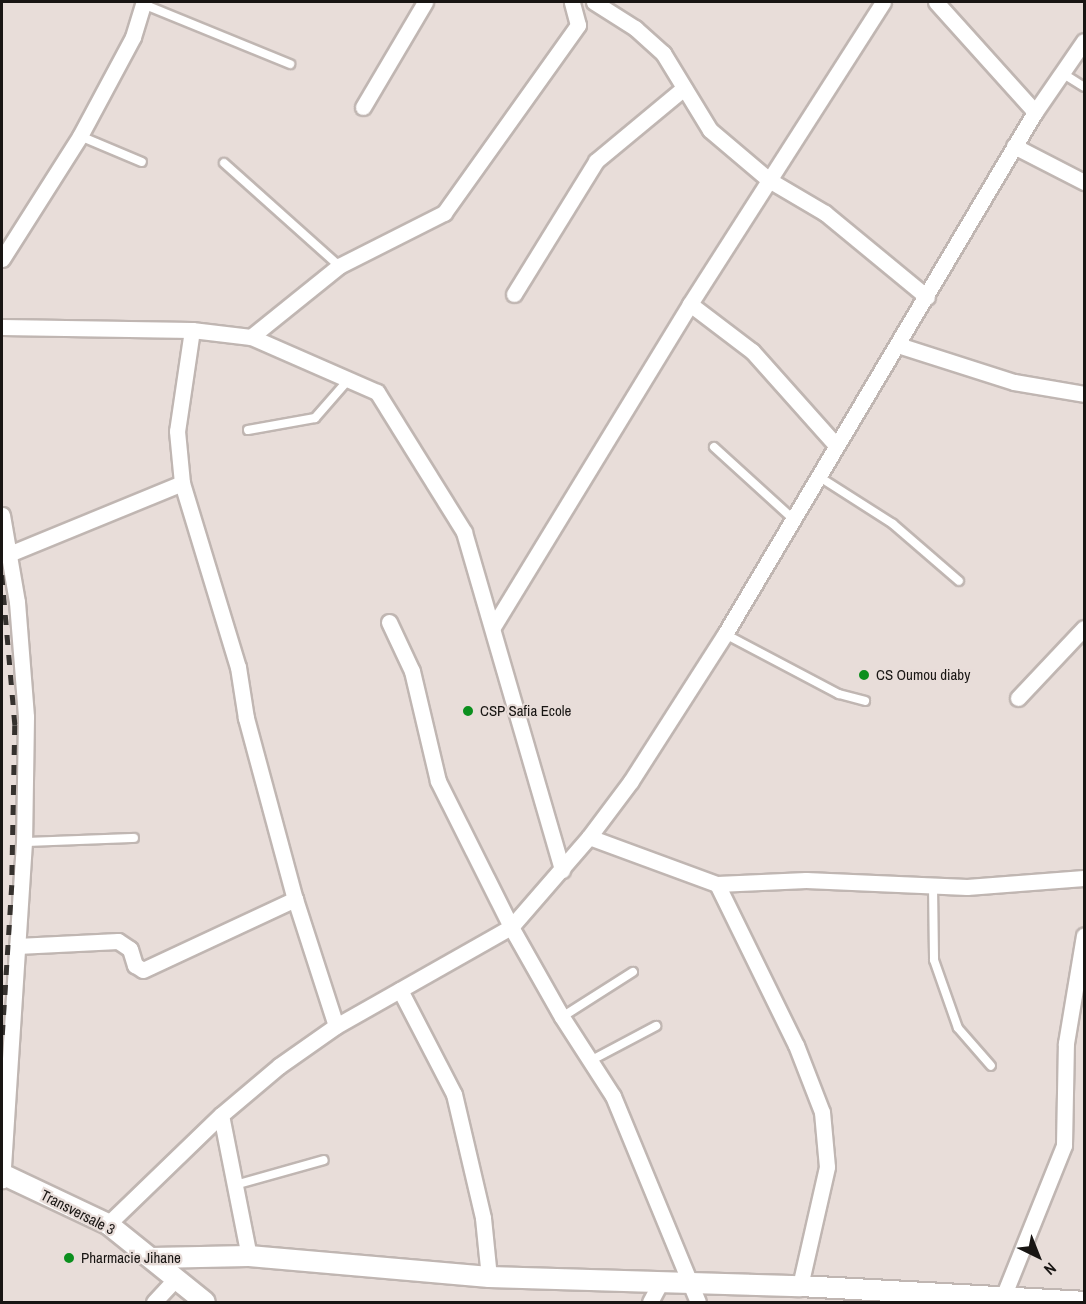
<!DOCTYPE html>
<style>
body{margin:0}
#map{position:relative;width:1086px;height:1304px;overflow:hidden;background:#e8ddd9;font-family:"Archivo Narrow",sans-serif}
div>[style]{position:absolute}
.roads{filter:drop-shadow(2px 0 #c0b6b2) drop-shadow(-2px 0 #c0b6b2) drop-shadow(0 2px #c0b6b2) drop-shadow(0 -2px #c0b6b2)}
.lane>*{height:8px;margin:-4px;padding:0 4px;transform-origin:4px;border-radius:4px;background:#fff}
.street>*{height:15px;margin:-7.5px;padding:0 7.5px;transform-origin:7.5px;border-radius:7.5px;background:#fff}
.secondary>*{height:20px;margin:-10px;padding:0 10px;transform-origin:10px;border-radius:10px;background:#fff}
.rail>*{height:4.5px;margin-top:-2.25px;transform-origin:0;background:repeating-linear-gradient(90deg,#35312e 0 10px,transparent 0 20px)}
.dots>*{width:16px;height:16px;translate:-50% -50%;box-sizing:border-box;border:3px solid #e8ddd9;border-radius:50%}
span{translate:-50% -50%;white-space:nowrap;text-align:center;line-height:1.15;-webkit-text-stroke:4.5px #e8ddd9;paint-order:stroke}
.poi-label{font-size:15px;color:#181513}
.left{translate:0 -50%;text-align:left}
.street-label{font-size:15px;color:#181513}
.frame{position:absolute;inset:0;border:3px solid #181513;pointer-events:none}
.north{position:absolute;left:1008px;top:1226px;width:60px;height:60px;-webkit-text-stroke:4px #e8ddd9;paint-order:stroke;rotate:137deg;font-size:16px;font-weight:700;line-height:24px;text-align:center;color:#181513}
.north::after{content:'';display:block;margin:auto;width:21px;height:27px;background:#181513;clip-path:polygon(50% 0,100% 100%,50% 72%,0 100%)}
</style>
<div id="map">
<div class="roads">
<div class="lane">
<div style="left:143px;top:4px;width:159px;rotate:22.2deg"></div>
<div style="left:1062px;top:73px;width:26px;rotate:32deg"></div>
<div style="left:80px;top:136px;width:67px;rotate:22.8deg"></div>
<div style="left:224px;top:163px;width:154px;rotate:41.8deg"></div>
<div style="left:248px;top:430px;width:68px;rotate:-10.2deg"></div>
<div style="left:315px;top:418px;width:52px;rotate:-48.9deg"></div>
<div style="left:714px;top:447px;width:104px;rotate:42.3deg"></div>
<div style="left:818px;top:476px;width:89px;rotate:32.6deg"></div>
<div style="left:893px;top:524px;width:87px;rotate:40.8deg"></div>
<div style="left:725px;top:634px;width:129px;rotate:27.8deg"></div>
<div style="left:839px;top:694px;width:27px;rotate:15deg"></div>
<div style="left:24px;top:842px;width:110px;rotate:-2.1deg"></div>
<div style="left:933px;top:886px;width:74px;rotate:89.2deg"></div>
<div style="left:934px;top:960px;width:72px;rotate:70.6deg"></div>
<div style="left:958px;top:1028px;width:50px;rotate:49deg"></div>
<div style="left:562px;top:1017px;width:84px;rotate:-32.4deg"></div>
<div style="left:590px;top:1061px;width:75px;rotate:-27.9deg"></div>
<div style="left:235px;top:1185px;width:92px;rotate:-15.7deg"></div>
</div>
<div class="street">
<div style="left:594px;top:2px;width:49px;rotate:32.4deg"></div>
<div style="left:635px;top:28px;width:38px;rotate:42deg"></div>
<div style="left:663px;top:53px;width:90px;rotate:58.6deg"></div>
<div style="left:710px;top:130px;width:77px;rotate:40.3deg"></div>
<div style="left:769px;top:180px;width:65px;rotate:30.5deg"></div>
<div style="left:825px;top:213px;width:132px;rotate:39.5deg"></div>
<div style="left:936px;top:2px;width:148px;rotate:48deg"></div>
<div style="left:363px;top:107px;width:122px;rotate:-59.4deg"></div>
<div style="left:1014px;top:146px;width:79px;rotate:27.2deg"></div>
<div style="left:2px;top:259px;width:146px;rotate:-57.6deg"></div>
<div style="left:80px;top:136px;width:112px;rotate:-61.8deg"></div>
<div style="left:133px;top:37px;width:37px;rotate:-73deg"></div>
<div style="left:514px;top:294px;width:156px;rotate:-58.3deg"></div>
<div style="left:596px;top:161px;width:114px;rotate:-39.7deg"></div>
<div style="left:690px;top:304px;width:78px;rotate:37.2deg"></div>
<div style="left:752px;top:351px;width:125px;rotate:48.3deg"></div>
<div style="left:2px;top:327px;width:190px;rotate:0.9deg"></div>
<div style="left:192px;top:330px;width:59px;rotate:6.8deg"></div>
<div style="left:251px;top:337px;width:137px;rotate:23.6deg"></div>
<div style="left:377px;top:392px;width:165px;rotate:58.1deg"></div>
<div style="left:464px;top:532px;width:352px;rotate:73.8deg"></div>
<div style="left:192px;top:330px;width:102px;rotate:98.4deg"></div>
<div style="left:177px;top:431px;width:52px;rotate:84.5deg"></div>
<div style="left:182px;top:483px;width:192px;rotate:73.1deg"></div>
<div style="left:238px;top:667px;width:52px;rotate:81.1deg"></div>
<div style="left:246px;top:718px;width:188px;rotate:74.9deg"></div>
<div style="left:295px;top:899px;width:133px;rotate:72.1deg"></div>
<div style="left:251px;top:337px;width:113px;rotate:-38.9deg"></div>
<div style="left:339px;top:266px;width:118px;rotate:-26.8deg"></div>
<div style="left:444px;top:213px;width:231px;rotate:-54.5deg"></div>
<div style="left:578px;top:25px;width:24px;rotate:-105deg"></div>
<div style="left:898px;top:345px;width:122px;rotate:17.7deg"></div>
<div style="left:1014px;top:382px;width:71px;rotate:9.7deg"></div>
<div style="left:2px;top:515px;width:88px;rotate:80.2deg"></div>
<div style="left:17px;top:602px;width:115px;rotate:85.5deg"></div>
<div style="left:26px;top:717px;width:125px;rotate:90.9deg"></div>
<div style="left:24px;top:842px;width:339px;rotate:93.7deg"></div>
<div style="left:9px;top:554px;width:187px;rotate:-22.3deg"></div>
<div style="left:389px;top:622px;width:54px;rotate:64.9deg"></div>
<div style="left:412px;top:671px;width:113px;rotate:76.7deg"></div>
<div style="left:438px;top:781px;width:163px;rotate:63.4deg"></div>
<div style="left:511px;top:927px;width:103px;rotate:60.5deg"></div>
<div style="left:562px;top:1017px;width:94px;rotate:57.2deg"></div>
<div style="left:613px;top:1096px;width:223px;rotate:67.6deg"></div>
<div style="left:493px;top:627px;width:378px;rotate:-58.6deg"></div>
<div style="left:690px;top:304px;width:358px;rotate:-57.4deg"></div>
<div style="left:1018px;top:698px;width:96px;rotate:-46.7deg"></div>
<div style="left:589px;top:837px;width:136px;rotate:20.2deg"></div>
<div style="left:717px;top:884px;width:89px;rotate:-2.6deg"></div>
<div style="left:806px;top:880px;width:161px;rotate:2.5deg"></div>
<div style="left:967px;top:887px;width:117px;rotate:-4.4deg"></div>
<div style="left:717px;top:884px;width:179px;rotate:63.9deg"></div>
<div style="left:796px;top:1045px;width:72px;rotate:68.8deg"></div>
<div style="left:822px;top:1112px;width:55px;rotate:84.8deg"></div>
<div style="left:827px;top:1167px;width:122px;rotate:102.8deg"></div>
<div style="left:17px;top:946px;width:101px;rotate:-2.8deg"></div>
<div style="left:118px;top:941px;width:14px;rotate:34deg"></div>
<div style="left:130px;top:949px;width:17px;rotate:73deg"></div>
<div style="left:135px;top:965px;width:9px;rotate:32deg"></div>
<div style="left:143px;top:970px;width:168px;rotate:-25deg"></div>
<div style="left:400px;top:990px;width:117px;rotate:62.6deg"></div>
<div style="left:454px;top:1094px;width:127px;rotate:76.8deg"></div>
<div style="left:483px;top:1218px;width:59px;rotate:84.2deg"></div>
<div style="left:221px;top:1115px;width:144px;rotate:78.8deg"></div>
<div style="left:108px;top:1224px;width:157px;rotate:-44deg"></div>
<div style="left:221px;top:1115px;width:76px;rotate:-40.2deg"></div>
<div style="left:279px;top:1066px;width:70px;rotate:-35.1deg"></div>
<div style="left:336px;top:1026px;width:201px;rotate:-29.5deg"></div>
<div style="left:511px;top:927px;width:119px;rotate:-49.1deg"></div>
<div style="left:589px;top:837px;width:70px;rotate:-53.1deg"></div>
<div style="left:631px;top:781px;width:174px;rotate:-57.4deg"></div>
<div style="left:725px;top:634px;width:607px;rotate:-59.3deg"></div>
<div style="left:1035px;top:112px;width:86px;rotate:-55.4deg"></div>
<div style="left:154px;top:1302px;width:33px;rotate:-47deg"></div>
<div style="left:650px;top:1302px;width:21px;rotate:-62deg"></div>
<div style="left:1001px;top:1302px;width:169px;rotate:-68.1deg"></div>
<div style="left:1064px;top:1145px;width:102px;rotate:-88.9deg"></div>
<div style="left:1066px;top:1043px;width:109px;rotate:-80.5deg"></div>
</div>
<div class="secondary">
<div style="left:2px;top:1174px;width:117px;rotate:25.3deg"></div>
<div style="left:108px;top:1224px;width:124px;rotate:38.8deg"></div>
<div style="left:152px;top:1258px;width:97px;rotate:-1.2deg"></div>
<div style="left:249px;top:1256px;width:241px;rotate:5deg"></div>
<div style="left:489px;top:1277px;width:311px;rotate:1.7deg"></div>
<div style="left:800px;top:1286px;width:284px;rotate:3.2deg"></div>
</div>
</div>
<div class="rail">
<div style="left:2px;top:575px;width:151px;rotate:85deg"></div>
<div style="left:15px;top:725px;width:160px;rotate:91.1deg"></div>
<div style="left:12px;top:885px;width:159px;rotate:93.6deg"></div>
</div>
<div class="dots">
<div style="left:864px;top:675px;background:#0b8f1e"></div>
<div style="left:468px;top:711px;background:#0b8f1e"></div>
<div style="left:69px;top:1258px;background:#0b8f1e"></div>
</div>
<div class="poi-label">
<span class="left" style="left:876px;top:675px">CS Oumou diaby</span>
<span class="left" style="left:480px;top:711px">CSP Safia Ecole</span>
<span class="left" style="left:81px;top:1258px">Pharmacie Jihane</span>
</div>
<div class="street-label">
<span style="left:78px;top:1212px;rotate:27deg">Transversale 3</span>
</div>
<div class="frame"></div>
<div class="north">N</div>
</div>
